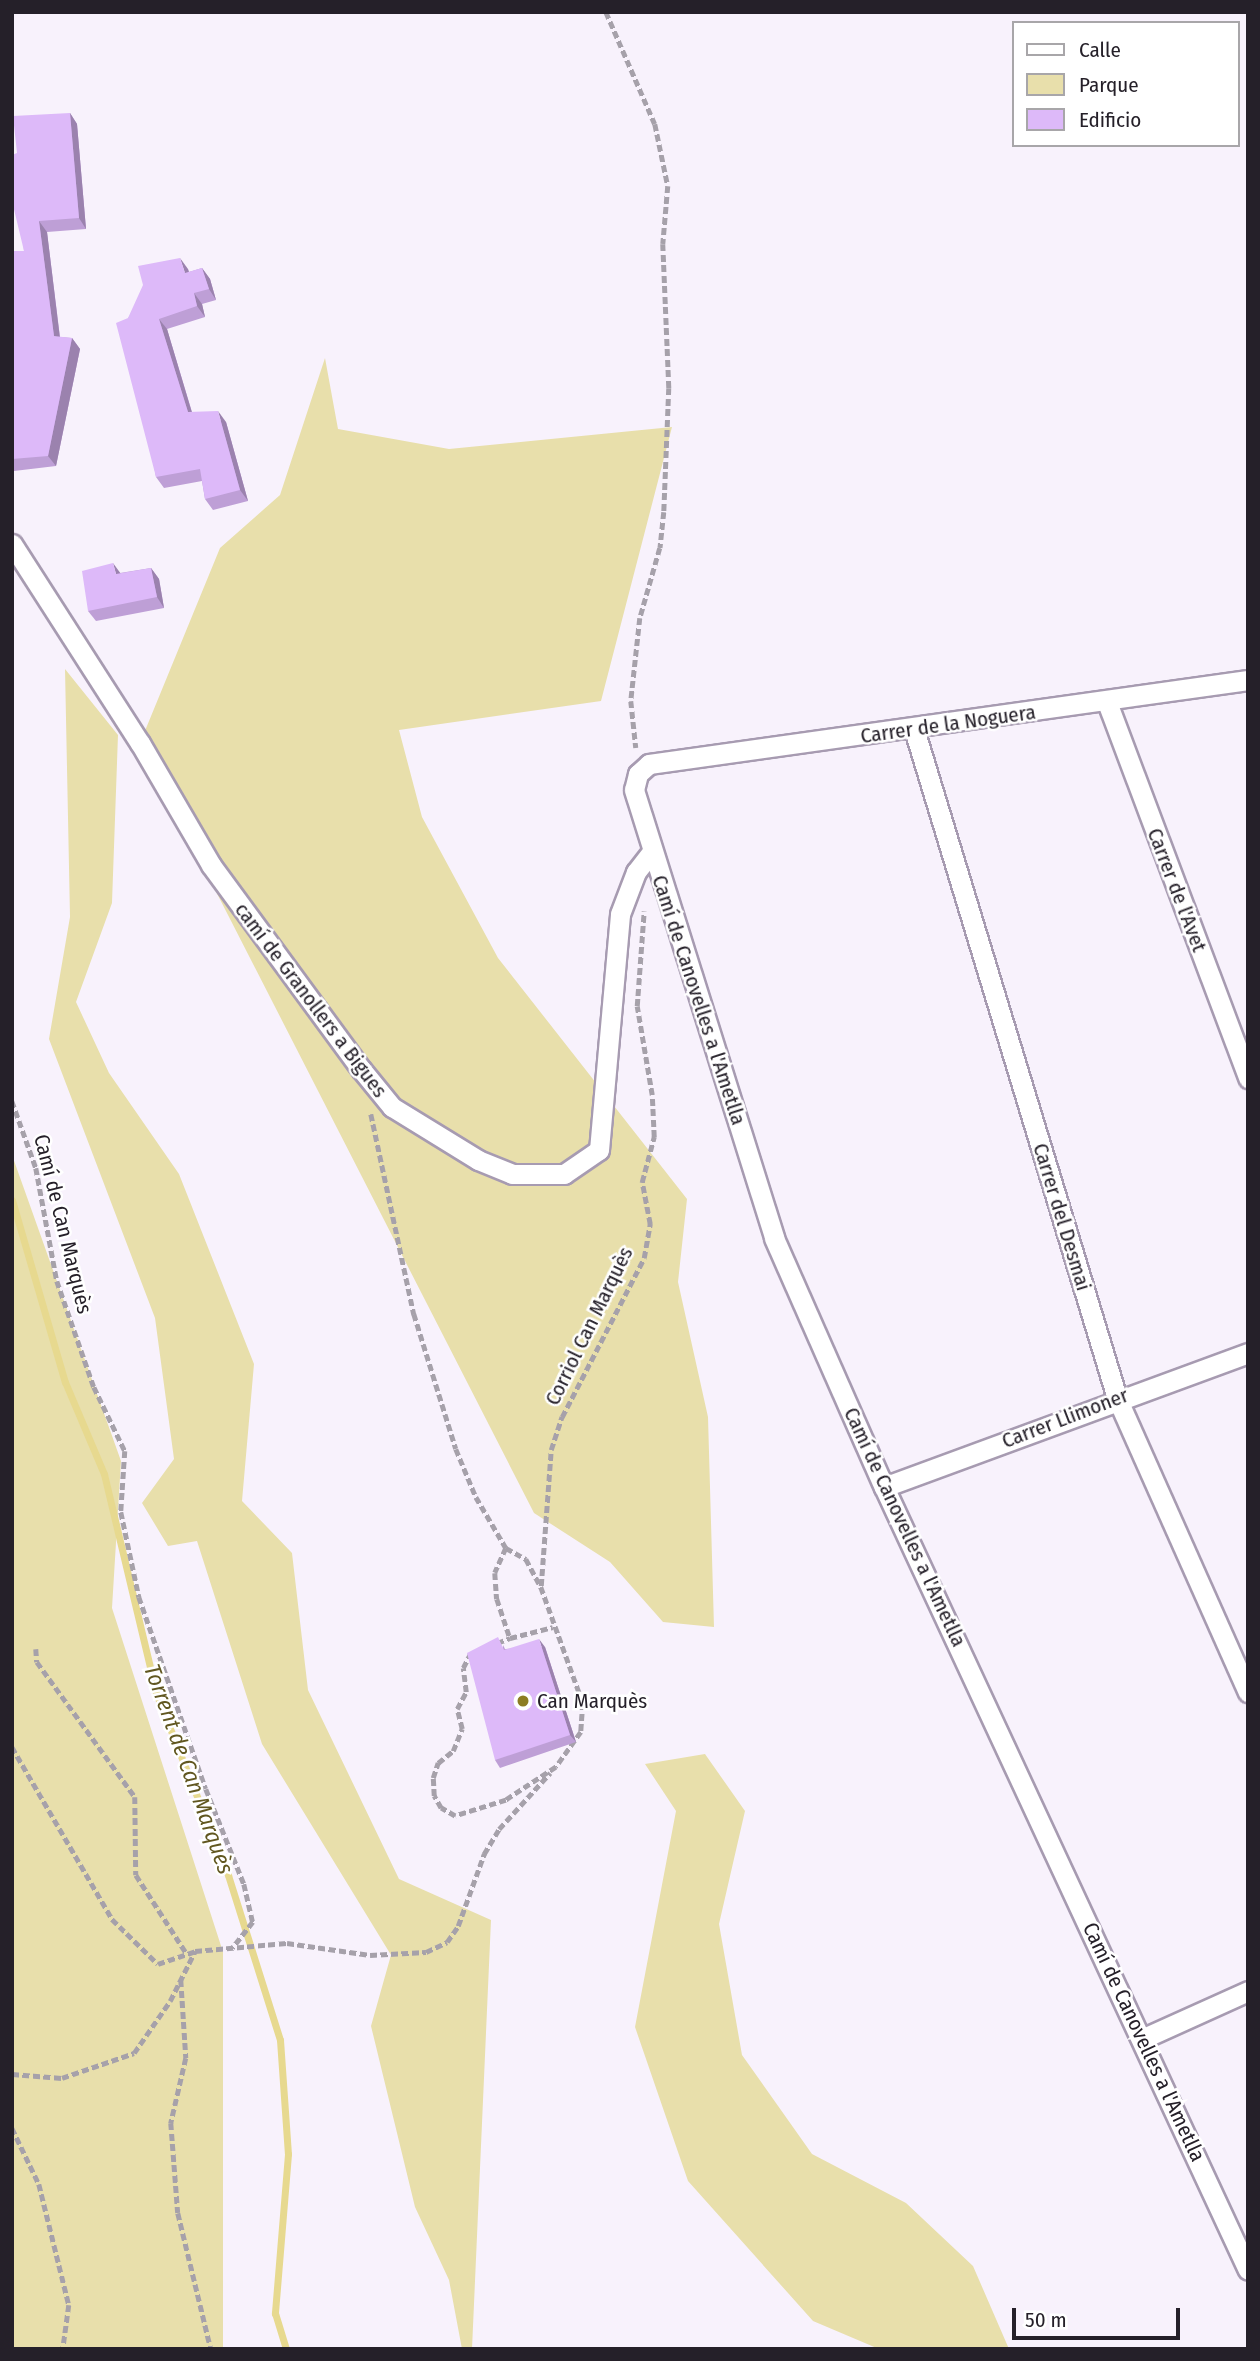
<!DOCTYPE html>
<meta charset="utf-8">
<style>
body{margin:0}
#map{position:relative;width:1260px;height:2361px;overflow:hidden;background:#f8f2fc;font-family:"Fira Sans Condensed",sans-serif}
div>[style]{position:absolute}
.green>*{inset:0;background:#e8dfab}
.stream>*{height:7px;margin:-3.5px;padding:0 3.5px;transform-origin:3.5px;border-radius:3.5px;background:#e7d98f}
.path>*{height:4.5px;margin-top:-2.25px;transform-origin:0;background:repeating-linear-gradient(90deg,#a6a1aa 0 7px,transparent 0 10.5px)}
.roads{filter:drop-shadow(2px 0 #a79bb1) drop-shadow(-2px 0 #a79bb1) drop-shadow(0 2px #a79bb1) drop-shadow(0 -2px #a79bb1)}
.minor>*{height:19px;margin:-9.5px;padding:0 9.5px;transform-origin:9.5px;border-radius:9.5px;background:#fff}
.wall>*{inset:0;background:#be9fd6}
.shaded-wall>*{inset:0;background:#9b82ae}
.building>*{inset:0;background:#ddb9f9}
.dots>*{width:19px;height:19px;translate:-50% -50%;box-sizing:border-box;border:4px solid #fff;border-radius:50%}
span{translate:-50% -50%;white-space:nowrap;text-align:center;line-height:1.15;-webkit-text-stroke:5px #fff;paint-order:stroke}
.street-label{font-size:21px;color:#252029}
.poi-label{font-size:21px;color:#252029}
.left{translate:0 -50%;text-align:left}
.water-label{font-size:23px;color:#615720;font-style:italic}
.frame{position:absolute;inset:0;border:14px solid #252029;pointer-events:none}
.legend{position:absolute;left:1012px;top:21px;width:228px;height:126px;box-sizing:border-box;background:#fff;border:2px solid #a8a6a9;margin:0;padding:9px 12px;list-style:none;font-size:21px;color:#252029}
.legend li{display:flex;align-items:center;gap:14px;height:35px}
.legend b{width:35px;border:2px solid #a8a6a9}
.scale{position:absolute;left:1012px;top:2308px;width:168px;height:32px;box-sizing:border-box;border:4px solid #252029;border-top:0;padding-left:9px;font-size:21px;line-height:24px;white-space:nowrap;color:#252029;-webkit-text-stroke:5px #fff;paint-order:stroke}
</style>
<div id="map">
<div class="green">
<div style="clip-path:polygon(325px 358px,338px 429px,449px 449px,672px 427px,601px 701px,399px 730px,422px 817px,498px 958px,687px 1199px,678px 1282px,708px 1417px,714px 1627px,663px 1622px,610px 1562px,534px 1513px,140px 743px,220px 548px,280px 495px)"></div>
<div style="clip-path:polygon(65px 669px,118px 735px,112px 903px,76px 1002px,109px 1073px,179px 1174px,254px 1364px,242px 1501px,292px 1553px,308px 1690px,399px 1879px,491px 1920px,472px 2349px,462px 2349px,449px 2280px,415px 2207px,371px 2026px,391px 1955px,262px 1744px,197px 1541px,168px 1546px,142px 1503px,174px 1459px,155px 1318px,49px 1039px,70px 917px)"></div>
<div style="clip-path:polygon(12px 1155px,121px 1461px,112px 1608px,223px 1952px,223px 2349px,12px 2349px)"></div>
<div style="clip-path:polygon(705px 1754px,745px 1811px,719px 1924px,742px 2055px,812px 2154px,906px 2203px,973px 2266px,1009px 2349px,879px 2349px,813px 2321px,688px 2181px,635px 2027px,676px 1811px,645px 1764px)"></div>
</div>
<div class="stream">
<div style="left:12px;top:1200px;width:190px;rotate:73.8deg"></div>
<div style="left:65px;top:1382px;width:100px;rotate:67deg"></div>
<div style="left:104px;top:1474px;width:225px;rotate:76.6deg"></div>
<div style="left:156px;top:1693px;width:196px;rotate:68.4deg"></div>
<div style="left:228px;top:1875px;width:173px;rotate:72.5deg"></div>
<div style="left:280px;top:2040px;width:114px;rotate:86deg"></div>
<div style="left:288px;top:2154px;width:160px;rotate:94.7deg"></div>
<div style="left:275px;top:2313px;width:38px;rotate:73deg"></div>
</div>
<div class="path">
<div style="left:606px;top:12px;width:122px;rotate:66.4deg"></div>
<div style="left:655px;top:124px;width:63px;rotate:78.2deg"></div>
<div style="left:668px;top:186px;width:58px;rotate:94.9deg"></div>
<div style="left:663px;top:244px;width:144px;rotate:87.6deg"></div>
<div style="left:669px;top:388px;width:124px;rotate:92.3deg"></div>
<div style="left:664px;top:512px;width:36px;rotate:96deg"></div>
<div style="left:660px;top:548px;width:73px;rotate:105.9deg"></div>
<div style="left:640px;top:618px;width:83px;rotate:96.2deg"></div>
<div style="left:631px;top:701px;width:47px;rotate:83.9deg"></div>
<div style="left:12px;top:1101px;width:71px;rotate:70.3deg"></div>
<div style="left:36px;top:1168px;width:115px;rotate:79.5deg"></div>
<div style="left:57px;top:1281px;width:112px;rotate:70.8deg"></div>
<div style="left:94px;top:1387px;width:71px;rotate:64.2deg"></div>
<div style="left:125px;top:1451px;width:61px;rotate:93.8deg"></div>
<div style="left:121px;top:1512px;width:87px;rotate:78deg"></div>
<div style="left:139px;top:1597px;width:203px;rotate:70.8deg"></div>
<div style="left:206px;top:1789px;width:102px;rotate:68.2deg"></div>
<div style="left:244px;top:1884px;width:39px;rotate:77deg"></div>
<div style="left:253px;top:1922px;width:33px;rotate:128deg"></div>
<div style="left:371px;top:1114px;width:205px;rotate:77.9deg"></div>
<div style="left:414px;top:1314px;width:141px;rotate:72.7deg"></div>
<div style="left:456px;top:1449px;width:52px;rotate:67.4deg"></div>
<div style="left:476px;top:1497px;width:59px;rotate:59.5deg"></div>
<div style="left:506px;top:1548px;width:23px;rotate:29deg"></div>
<div style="left:526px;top:1559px;width:32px;rotate:62deg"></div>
<div style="left:541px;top:1587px;width:123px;rotate:70.1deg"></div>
<div style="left:583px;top:1703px;width:29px;rotate:94deg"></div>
<div style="left:581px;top:1732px;width:43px;rotate:125.5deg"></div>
<div style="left:556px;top:1767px;width:60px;rotate:146.6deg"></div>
<div style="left:506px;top:1800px;width:53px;rotate:162.6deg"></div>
<div style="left:455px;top:1816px;width:16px;rotate:-150deg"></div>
<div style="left:441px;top:1808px;width:14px;rotate:-120deg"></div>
<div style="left:434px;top:1796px;width:18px;rotate:-93deg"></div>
<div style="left:433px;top:1778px;width:16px;rotate:-72deg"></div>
<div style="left:438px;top:1763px;width:19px;rotate:-39deg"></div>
<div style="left:453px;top:1751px;width:24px;rotate:-68deg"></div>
<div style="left:462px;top:1729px;width:21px;rotate:-104deg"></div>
<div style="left:457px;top:1709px;width:19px;rotate:-62deg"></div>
<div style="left:466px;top:1692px;width:24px;rotate:-97deg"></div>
<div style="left:463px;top:1668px;width:16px;rotate:-63deg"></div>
<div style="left:506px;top:1548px;width:27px;rotate:114deg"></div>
<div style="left:495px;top:1573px;width:26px;rotate:86deg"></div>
<div style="left:497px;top:1599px;width:41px;rotate:71.6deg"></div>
<div style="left:510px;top:1638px;width:44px;rotate:-14.3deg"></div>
<div style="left:541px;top:1586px;width:136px;rotate:-85.8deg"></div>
<div style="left:551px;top:1450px;width:35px;rotate:-72deg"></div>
<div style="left:562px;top:1417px;width:179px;rotate:-62.7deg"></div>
<div style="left:644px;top:1258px;width:35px;rotate:-80deg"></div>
<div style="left:650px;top:1224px;width:43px;rotate:-100.8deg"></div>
<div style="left:642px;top:1182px;width:47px;rotate:-75.1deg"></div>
<div style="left:654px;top:1137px;width:42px;rotate:-92.7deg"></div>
<div style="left:652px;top:1095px;width:90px;rotate:-99.6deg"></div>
<div style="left:637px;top:1006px;width:95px;rotate:-85.8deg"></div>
<div style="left:497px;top:1643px;width:14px;rotate:-21deg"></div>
<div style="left:36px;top:1649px;width:13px;rotate:86deg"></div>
<div style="left:37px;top:1662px;width:167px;rotate:54deg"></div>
<div style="left:135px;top:1797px;width:78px;rotate:89.3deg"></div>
<div style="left:136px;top:1875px;width:94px;rotate:57.2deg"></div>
<div style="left:12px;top:1747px;width:199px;rotate:59.8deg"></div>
<div style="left:112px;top:1919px;width:64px;rotate:44.4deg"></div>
<div style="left:158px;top:1964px;width:39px;rotate:-19deg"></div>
<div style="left:195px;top:1951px;width:92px;rotate:-5deg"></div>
<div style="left:287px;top:1943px;width:84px;rotate:8.2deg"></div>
<div style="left:370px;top:1955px;width:56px;rotate:-3.1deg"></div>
<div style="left:426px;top:1952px;width:23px;rotate:-25deg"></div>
<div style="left:447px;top:1942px;width:19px;rotate:-55deg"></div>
<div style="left:458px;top:1926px;width:77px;rotate:-70.1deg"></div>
<div style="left:484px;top:1854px;width:29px;rotate:-59deg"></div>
<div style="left:499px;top:1829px;width:76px;rotate:-47.7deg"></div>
<div style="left:181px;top:1980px;width:78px;rotate:86.3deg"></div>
<div style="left:186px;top:2058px;width:67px;rotate:103deg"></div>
<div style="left:171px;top:2123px;width:90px;rotate:85.6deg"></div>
<div style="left:178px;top:2213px;width:140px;rotate:76.4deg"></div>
<div style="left:12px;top:2074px;width:50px;rotate:4.6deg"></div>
<div style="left:62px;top:2078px;width:76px;rotate:-19.1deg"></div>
<div style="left:134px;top:2053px;width:63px;rotate:-55.3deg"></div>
<div style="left:170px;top:2001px;width:56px;rotate:-63.4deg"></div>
<div style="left:12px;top:2128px;width:62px;rotate:64.3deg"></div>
<div style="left:39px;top:2184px;width:125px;rotate:76.1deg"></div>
<div style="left:69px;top:2305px;width:44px;rotate:97.8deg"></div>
</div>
<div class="roads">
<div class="minor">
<div style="left:12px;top:544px;width:237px;rotate:57.3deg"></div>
<div style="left:140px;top:743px;width:141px;rotate:59.8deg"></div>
<div style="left:211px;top:865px;width:253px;rotate:53.7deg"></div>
<div style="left:361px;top:1069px;width:49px;rotate:50.8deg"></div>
<div style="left:392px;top:1107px;width:101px;rotate:31.6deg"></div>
<div style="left:478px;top:1160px;width:37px;rotate:22deg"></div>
<div style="left:512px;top:1174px;width:52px"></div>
<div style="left:564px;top:1174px;width:42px;rotate:-34.4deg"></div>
<div style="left:599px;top:1150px;width:237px;rotate:-84.9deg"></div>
<div style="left:620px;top:914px;width:45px;rotate:-69.1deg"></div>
<div style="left:636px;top:872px;width:24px;rotate:-52deg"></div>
<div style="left:1248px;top:680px;width:605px;rotate:172.02deg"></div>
<div style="left:649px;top:764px;width:15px;rotate:138deg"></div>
<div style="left:638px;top:774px;width:16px;rotate:104deg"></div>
<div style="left:634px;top:790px;width:469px;rotate:72.6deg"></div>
<div style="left:774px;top:1238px;width:272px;rotate:66.2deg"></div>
<div style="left:884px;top:1487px;width:863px;rotate:65.07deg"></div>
<div style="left:1107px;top:702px;width:402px;rotate:69.4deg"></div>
<div style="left:914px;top:729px;width:699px;rotate:73.12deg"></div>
<div style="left:1117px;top:1398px;width:322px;rotate:66deg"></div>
<div style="left:884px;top:1487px;width:388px;rotate:-20.2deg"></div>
<div style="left:1144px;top:2038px;width:114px;rotate:-24.3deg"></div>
</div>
</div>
<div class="wall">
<div style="clip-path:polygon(70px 113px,77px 124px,86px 229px,47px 232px,60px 337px,72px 338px,80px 349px,56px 466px,14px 471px,12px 468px,12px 251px,24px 251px,17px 153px)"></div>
<div style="clip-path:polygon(202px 268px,210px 279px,216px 300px,202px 304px,205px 317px,167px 329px,192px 412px,226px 422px,248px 501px,213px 510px,205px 499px,202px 481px,164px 488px,156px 477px,128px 318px,188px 269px,189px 272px)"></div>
<div style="clip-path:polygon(151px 568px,159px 579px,164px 608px,96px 621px,88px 611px,120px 573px)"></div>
<div style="clip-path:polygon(503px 1645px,505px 1649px,545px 1647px,576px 1742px,500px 1768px,495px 1760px)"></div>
</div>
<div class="shaded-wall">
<div style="clip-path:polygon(70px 113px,77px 124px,86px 229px,79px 218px)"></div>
<div style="clip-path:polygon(39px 221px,47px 232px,61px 347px,54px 336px)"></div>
<div style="clip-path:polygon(180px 258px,188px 269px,192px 284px,185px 273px)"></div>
<div style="clip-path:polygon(202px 268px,210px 279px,216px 300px,209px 289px)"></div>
<div style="clip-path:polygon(194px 293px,202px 304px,205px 317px,197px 306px)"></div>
<div style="clip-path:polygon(159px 319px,167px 329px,195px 423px,188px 412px)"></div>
<div style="clip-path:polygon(72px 338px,80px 349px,56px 466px,48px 456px)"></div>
<div style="clip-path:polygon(218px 411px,226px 422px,248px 501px,240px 490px)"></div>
<div style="clip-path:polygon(113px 563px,121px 574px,116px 574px)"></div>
<div style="clip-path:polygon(151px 568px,159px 579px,164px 608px,157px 597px)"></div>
<div style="clip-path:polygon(539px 1639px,545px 1647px,576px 1742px,570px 1735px)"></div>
</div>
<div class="building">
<div style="clip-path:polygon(70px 113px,79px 218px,39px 221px,54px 336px,72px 338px,48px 456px,12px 459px,12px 251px,24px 251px,12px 201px,12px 155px,17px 153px,13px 116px)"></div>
<div style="clip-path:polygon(180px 258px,185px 273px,202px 268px,209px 289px,194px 293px,197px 306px,159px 319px,188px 412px,218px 411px,240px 490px,205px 499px,200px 469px,156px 477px,116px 323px,128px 318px,143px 285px,138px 266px)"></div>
<div style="clip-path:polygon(113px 563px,116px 574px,151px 568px,157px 597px,88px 611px,82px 571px)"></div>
<div style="clip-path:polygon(498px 1637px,504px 1650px,539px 1639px,570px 1735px,495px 1760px,467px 1653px)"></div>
</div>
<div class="dots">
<div style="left:523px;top:1701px;background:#8c7c22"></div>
</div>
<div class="street-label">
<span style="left:948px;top:724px;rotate:-8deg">Carrer de la Noguera</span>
<span style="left:1177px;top:890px;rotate:69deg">Carrer de l'Avet</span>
<span style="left:311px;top:1000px;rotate:53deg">camí de Granollers a Bigues</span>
<span style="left:699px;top:1000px;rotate:72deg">Camí de Canovelles a l'Ametlla</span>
<span style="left:1062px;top:1217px;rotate:73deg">Carrer del Desmai</span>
<span style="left:63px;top:1224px;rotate:76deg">Camí de Can Marquès</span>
<span style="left:589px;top:1326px;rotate:-64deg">Corriol Can Marquès</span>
<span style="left:1065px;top:1418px;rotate:-21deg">Carrer Llimoner</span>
<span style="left:905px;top:1527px;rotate:65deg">Camí de Canovelles a l'Ametlla</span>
<span style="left:1144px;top:2042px;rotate:65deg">Camí de Canovelles a l'Ametlla</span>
</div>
<div class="poi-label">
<span class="left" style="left:537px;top:1701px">Can Marquès</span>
</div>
<div class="water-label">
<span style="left:189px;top:1769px;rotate:70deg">Torrent de Can Marquès</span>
</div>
<div class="frame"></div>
<ul class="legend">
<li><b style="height:9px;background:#fff"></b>Calle</li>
<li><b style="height:19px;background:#e8dfab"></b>Parque</li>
<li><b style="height:19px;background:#ddb9f9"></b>Edificio</li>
</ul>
<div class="scale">50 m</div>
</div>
